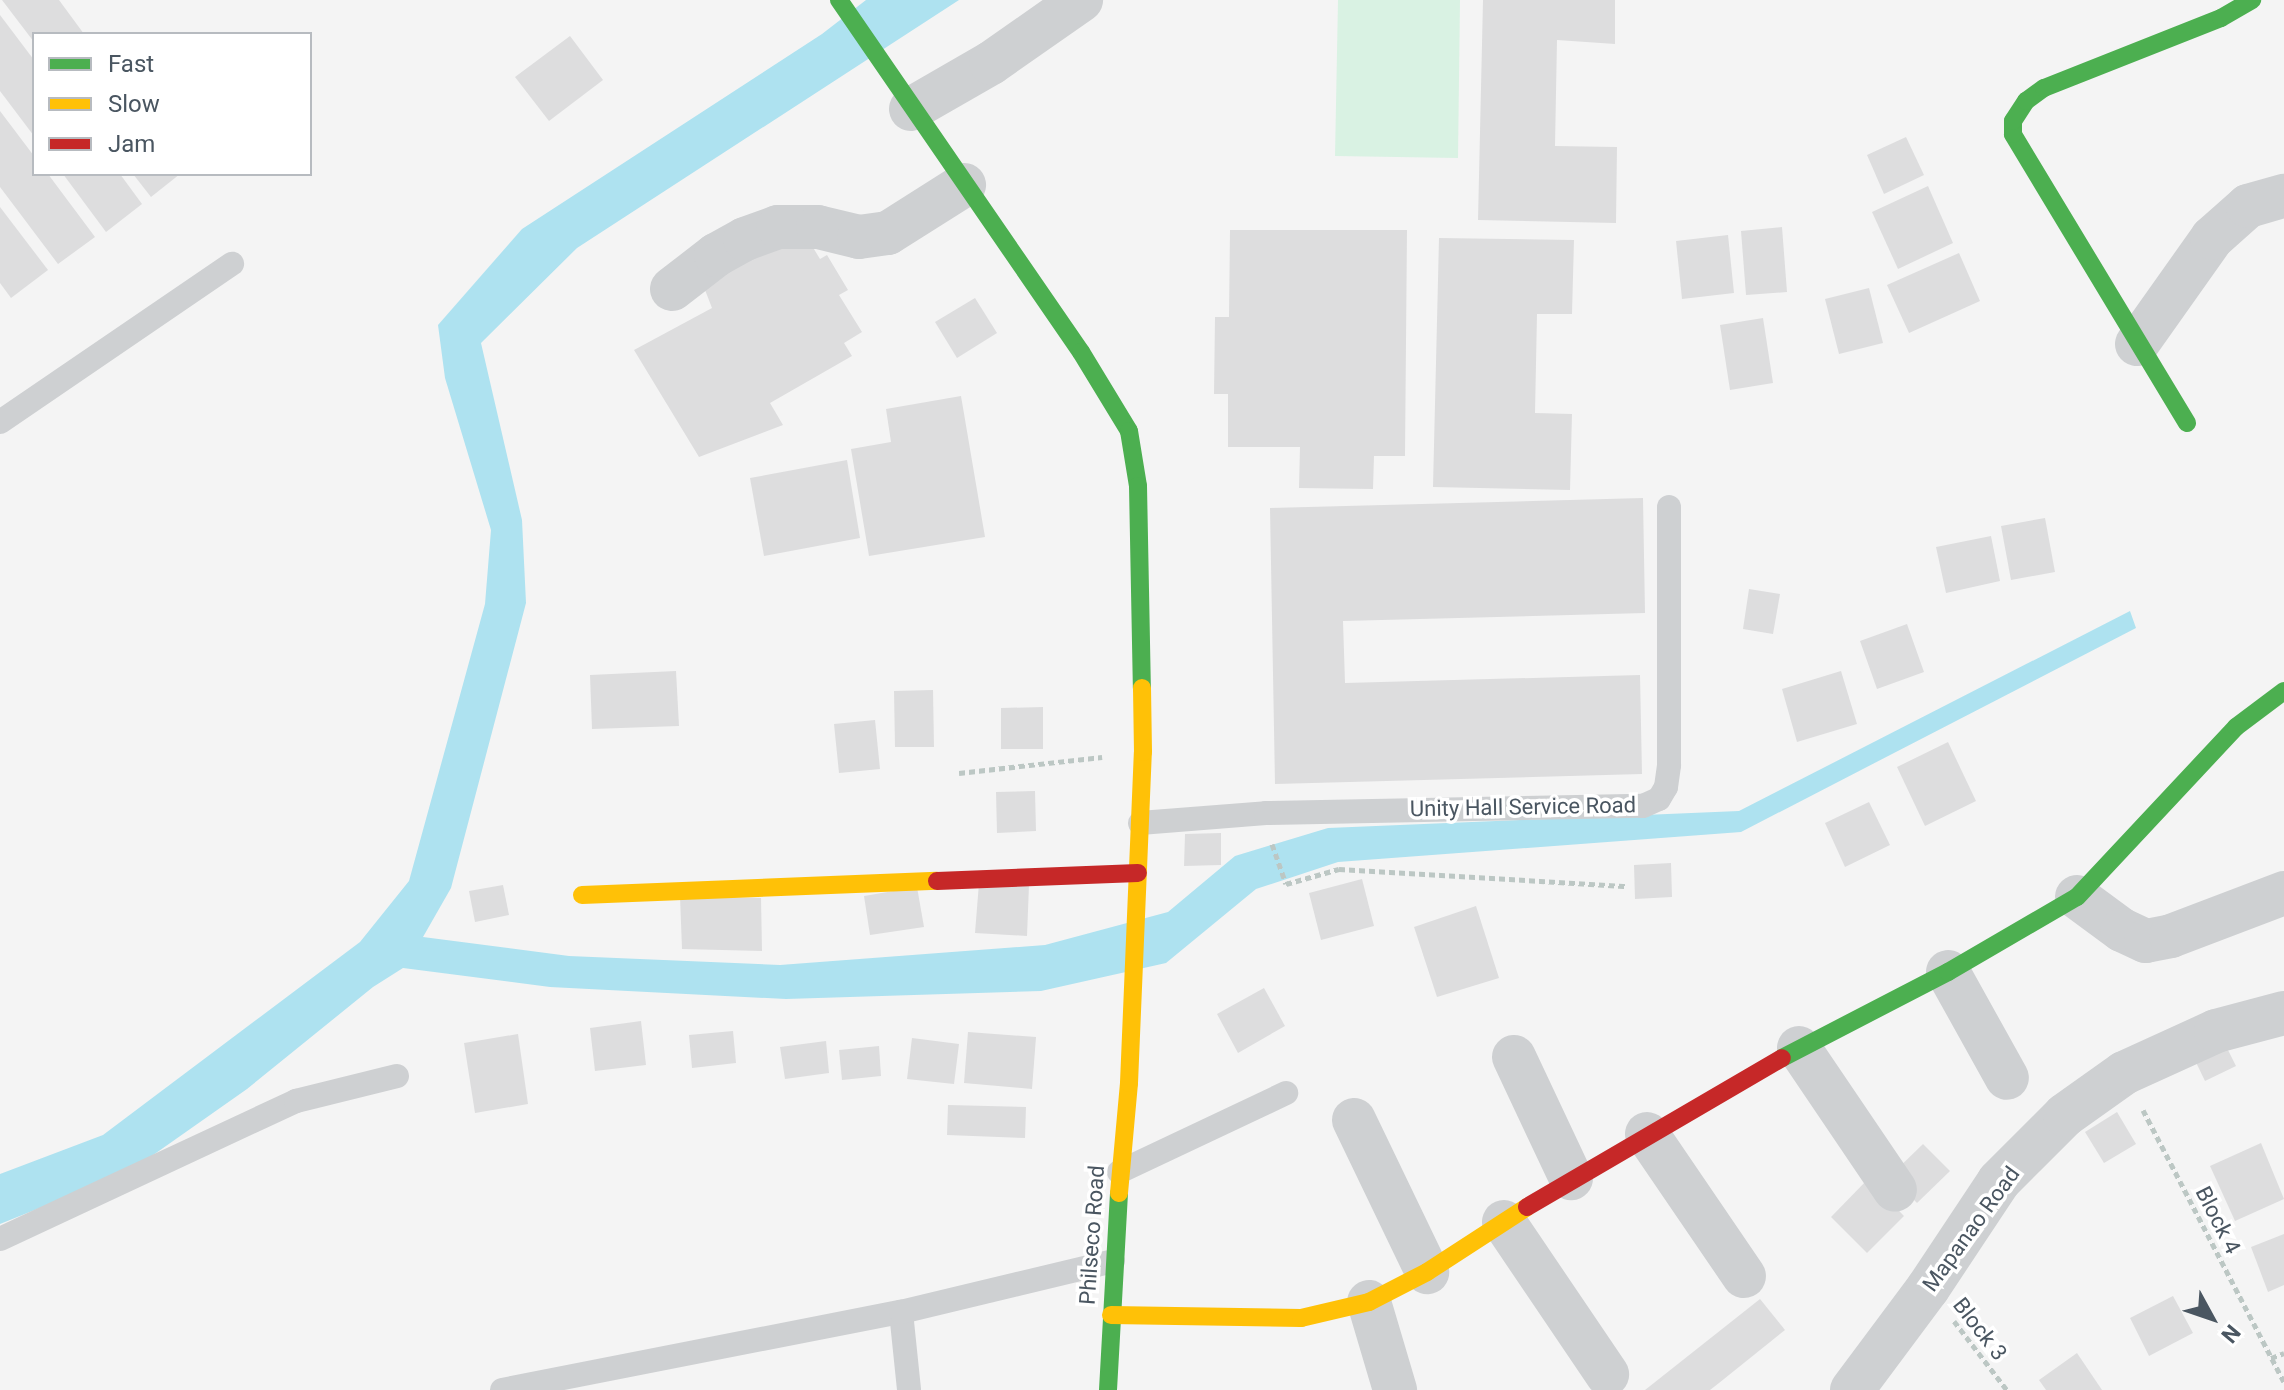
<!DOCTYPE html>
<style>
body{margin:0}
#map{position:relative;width:2284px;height:1390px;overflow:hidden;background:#f4f4f4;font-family:Roboto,sans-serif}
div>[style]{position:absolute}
.green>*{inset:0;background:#d9f2e3}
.water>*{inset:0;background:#aee2f0}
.building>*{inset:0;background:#ddddde}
.path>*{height:5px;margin-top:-2.5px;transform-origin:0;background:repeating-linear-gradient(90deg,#bcc7c4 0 6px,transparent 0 10px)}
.lane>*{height:24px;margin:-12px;padding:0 12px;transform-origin:12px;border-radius:12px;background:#ced0d2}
.street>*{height:44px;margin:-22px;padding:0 22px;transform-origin:22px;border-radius:22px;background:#ced0d2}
.fast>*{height:18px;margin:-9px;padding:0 9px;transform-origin:9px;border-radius:9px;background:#4caf50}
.slow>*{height:18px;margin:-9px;padding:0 9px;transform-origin:9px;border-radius:9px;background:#ffc107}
.jam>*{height:18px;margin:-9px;padding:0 9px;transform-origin:9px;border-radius:9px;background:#c62828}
span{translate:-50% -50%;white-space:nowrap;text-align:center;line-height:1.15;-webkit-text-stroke:7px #fff;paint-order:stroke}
.street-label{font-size:22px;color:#4a5661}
.legend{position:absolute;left:32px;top:32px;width:280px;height:144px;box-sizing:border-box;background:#fff;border:2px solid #b7bbc0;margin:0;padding:10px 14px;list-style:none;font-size:24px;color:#4a5661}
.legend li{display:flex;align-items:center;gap:16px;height:40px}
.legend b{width:40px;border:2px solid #b7bbc0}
.north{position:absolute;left:2172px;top:1278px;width:80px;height:80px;-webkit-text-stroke:6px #fff;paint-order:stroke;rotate:130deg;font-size:22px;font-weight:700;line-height:32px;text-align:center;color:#4a5661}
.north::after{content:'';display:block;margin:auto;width:28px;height:36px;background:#4a5661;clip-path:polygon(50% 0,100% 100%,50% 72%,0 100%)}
</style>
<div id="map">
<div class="green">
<div style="clip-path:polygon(1338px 0,1460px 0,1458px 158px,1335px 156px)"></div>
</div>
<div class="water">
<div style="clip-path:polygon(866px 0,959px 0,577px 248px,481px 343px,522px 520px,526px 603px,451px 888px,423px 937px,569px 956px,780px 965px,1045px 945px,1168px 912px,1235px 856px,1328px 828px,1739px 811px,2130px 611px,2136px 628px,1741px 832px,1338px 862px,1256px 889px,1166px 963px,1041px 991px,786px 999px,550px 987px,403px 968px,373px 987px,247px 1089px,129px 1172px,0 1224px,0 1174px,103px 1135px,360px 942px,409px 881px,485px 604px,491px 530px,445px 378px,438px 325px,522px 229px,822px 34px)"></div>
</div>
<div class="building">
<div style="clip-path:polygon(2px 0,59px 0,84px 34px,34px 34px,34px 42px)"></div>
<div style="clip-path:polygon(1483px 0,1615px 0,1615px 44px,1557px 40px,1555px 146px,1617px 147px,1616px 223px,1478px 220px)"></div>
<div style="clip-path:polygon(0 15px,34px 60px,34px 136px,0 91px)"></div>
<div style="clip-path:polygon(570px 36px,603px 80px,549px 121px,515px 77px)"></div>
<div style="clip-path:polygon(0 111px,34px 156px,34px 174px,48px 174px,95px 237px,58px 264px,0 187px)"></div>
<div style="clip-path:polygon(1906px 137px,1924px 175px,1884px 194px,1867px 155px)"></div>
<div style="clip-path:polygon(63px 174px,120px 174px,142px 204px,106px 232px)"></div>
<div style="clip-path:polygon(133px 174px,180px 174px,151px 197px)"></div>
<div style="clip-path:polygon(1928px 186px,1953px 243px,1898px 269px,1872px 212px)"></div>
<div style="clip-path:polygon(0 207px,48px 270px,11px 298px,0 283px)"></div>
<div style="clip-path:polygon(1782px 227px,1787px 292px,1746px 295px,1741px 231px)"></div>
<div style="clip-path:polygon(1230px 230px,1407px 230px,1405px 456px,1374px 456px,1373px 489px,1299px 488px,1300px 447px,1228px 447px,1228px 394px,1214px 394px,1215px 317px,1229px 317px)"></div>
<div style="clip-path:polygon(1728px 235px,1734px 293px,1682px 299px,1676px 241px)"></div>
<div style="clip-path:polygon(806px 236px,820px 259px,827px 255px,848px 290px,839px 295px,862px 332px,844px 343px,852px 356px,770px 403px,783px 425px,699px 457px,634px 350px,712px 308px,700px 277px)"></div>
<div style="clip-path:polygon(1439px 238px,1574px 240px,1572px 314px,1537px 314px,1535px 413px,1572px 414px,1570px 490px,1433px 487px)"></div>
<div style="clip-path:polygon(1959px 253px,1980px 301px,1909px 333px,1887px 285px)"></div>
<div style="clip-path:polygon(1869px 288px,1883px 343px,1839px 354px,1825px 299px)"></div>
<div style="clip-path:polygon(975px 298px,997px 333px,957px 358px,935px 322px)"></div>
<div style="clip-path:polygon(1763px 318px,1773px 383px,1730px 390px,1720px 325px)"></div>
<div style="clip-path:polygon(961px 396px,985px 537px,869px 556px,851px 449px,891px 442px,886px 409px)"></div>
<div style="clip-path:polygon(847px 460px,860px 538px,764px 556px,750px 478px)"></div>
<div style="clip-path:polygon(1643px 498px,1645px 613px,1343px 621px,1345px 683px,1640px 675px,1642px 774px,1275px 784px,1270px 508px)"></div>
<div style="clip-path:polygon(2045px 518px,2055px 572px,2011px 580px,2001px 526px)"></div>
<div style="clip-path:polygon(1991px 536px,2000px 581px,1946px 593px,1936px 547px)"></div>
<div style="clip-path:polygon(1749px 589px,1780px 594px,1773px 634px,1743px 629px)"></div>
<div style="clip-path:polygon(1907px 624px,1924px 672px,1877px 689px,1860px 641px)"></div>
<div style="clip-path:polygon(676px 671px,679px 726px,592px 729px,590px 675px)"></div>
<div style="clip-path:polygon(1841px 671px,1857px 724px,1797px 742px,1782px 689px)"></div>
<div style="clip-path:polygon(933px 690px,934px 747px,895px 747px,894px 691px)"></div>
<div style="clip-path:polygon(1043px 707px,1043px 749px,1001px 749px,1001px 708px)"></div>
<div style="clip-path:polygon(875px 720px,880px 769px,839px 773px,834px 724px)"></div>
<div style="clip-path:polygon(1948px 742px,1976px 801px,1925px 826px,1897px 767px)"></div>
<div style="clip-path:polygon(1035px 791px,1036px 831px,997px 833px,996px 792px)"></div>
<div style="clip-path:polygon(1869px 802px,1890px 845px,1845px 867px,1825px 823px)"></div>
<div style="clip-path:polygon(1221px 833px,1221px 865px,1184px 866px,1185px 834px)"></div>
<div style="clip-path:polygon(1671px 863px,1672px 897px,1635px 899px,1634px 865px)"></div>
<div style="clip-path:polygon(1362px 879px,1374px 926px,1321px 940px,1309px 893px)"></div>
<div style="clip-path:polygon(979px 883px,1029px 885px,1027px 936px,975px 933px)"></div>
<div style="clip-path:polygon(503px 885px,509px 915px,475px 922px,469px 891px)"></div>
<div style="clip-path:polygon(917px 887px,924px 927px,870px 935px,864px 896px)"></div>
<div style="clip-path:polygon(680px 896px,761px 898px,762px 951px,682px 949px)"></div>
<div style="clip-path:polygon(1476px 906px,1499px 978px,1437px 997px,1414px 927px)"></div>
<div style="clip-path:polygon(1264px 988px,1285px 1026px,1238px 1053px,1217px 1014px)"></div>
<div style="clip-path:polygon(641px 1021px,646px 1065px,595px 1071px,590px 1028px)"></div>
<div style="clip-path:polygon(733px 1031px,736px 1063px,692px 1068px,689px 1035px)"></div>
<div style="clip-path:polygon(968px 1032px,1036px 1037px,1032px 1089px,964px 1083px)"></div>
<div style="clip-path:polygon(518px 1034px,528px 1104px,475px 1113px,464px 1043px)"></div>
<div style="clip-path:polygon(912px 1038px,959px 1044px,954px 1084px,907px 1079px)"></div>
<div style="clip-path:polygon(2223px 1040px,2236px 1066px,2205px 1081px,2192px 1054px)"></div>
<div style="clip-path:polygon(826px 1041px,829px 1073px,785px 1079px,780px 1047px)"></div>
<div style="clip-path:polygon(879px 1046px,881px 1076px,842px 1080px,839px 1050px)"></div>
<div style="clip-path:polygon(948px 1105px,1026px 1107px,1025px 1138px,947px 1135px)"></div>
<div style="clip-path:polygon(2117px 1112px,2136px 1144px,2104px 1163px,2085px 1132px)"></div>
<div style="clip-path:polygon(2261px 1143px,2284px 1199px,2235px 1221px,2210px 1166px)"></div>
<div style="clip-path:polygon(1923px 1144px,1950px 1171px,1917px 1203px,1890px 1176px)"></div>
<div style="clip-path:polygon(1868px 1179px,1904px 1216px,1867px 1253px,1831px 1217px)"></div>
<div style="clip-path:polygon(2284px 1234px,2284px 1285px,2268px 1292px,2251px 1247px)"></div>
<div style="clip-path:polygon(2173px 1296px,2193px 1333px,2149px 1356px,2130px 1318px)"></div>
<div style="clip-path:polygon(1760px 1299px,1785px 1330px,1719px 1383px,1710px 1390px,1645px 1390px)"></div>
<div style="clip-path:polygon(2077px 1353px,2102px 1390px,2046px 1390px,2039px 1380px)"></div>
</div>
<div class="path">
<div style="left:959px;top:773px;width:144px;rotate:-6.4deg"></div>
<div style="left:1272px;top:844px;width:42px;rotate:70.7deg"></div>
<div style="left:1286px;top:884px;width:55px;rotate:-15.8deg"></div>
<div style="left:1339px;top:869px;width:289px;rotate:3.4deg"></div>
<div style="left:2143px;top:1110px;width:306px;rotate:62.6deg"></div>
<div style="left:1954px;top:1321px;width:87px;rotate:52.5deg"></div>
<div style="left:2271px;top:1358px;width:14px;rotate:-21deg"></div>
</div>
<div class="lane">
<div style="left:0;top:422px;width:281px;rotate:-34.3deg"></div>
<div style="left:1140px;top:823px;width:126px;rotate:-4.5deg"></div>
<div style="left:1266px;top:813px;width:377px;rotate:-1.1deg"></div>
<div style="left:1643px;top:806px;width:17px;rotate:-24deg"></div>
<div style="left:1659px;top:799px;width:14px;rotate:-60deg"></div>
<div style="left:1666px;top:787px;width:22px;rotate:-82deg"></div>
<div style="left:1669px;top:765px;width:258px;rotate:-90deg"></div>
<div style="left:1119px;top:1172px;width:185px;rotate:-25.3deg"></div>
<div style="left:0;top:1239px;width:327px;rotate:-25deg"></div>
<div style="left:296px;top:1101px;width:104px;rotate:-13.9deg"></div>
<div style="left:901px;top:1312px;width:78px;rotate:84.1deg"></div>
<div style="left:502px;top:1390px;width:407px;rotate:-11.1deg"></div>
<div style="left:901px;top:1312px;width:218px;rotate:-13.5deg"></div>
</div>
<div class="street">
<div style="left:911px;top:109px;width:92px;rotate:-29.9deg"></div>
<div style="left:991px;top:63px;width:110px;rotate:-35deg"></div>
<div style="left:672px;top:289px;width:56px;rotate:-37.7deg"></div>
<div style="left:716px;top:255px;width:33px;rotate:-29deg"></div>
<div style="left:745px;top:239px;width:35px;rotate:-20deg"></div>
<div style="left:778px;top:227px;width:40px"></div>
<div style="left:818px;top:227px;width:42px;rotate:13.7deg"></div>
<div style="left:859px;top:237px;width:29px;rotate:-8deg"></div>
<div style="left:888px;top:233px;width:90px;rotate:-32.3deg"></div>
<div style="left:2137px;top:344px;width:130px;rotate:-54.7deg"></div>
<div style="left:2212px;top:238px;width:48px;rotate:-41.6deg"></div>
<div style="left:2248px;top:206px;width:37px;rotate:-16deg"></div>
<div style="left:2077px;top:897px;width:56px;rotate:36.3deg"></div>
<div style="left:2122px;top:930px;width:26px;rotate:25deg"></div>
<div style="left:2146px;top:941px;width:25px;rotate:-11deg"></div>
<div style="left:2171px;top:936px;width:121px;rotate:-20.8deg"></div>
<div style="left:1948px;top:972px;width:121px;rotate:60.9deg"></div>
<div style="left:1799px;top:1048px;width:171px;rotate:55.9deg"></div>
<div style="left:1514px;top:1057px;width:134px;rotate:64.8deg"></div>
<div style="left:1354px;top:1120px;width:169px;rotate:64.3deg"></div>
<div style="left:1647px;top:1134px;width:172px;rotate:55.7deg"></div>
<div style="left:1504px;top:1222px;width:184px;rotate:55.9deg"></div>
<div style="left:1369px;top:1302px;width:92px;rotate:73.5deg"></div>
<div style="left:1852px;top:1390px;width:127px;rotate:-53.3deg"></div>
<div style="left:1928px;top:1288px;width:128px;rotate:-56.4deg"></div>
<div style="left:1999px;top:1181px;width:93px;rotate:-45deg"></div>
<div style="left:2065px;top:1115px;width:72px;rotate:-35.4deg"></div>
<div style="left:2124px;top:1073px;width:101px;rotate:-24.5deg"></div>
<div style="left:2216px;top:1031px;width:70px;rotate:-14.8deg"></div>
</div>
<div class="fast">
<div style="left:839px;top:0;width:427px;rotate:55.5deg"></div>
<div style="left:1081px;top:352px;width:92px;rotate:58.7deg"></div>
<div style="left:1129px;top:431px;width:56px;rotate:80.7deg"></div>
<div style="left:1138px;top:486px;width:202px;rotate:88.9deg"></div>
<div style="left:2187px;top:423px;width:337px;rotate:-121.1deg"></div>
<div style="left:2013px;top:134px;width:13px;rotate:-90deg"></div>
<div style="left:2013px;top:121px;width:24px;rotate:-57deg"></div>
<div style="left:2026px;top:101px;width:22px;rotate:-36deg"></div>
<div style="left:2044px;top:88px;width:190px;rotate:-21.6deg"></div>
<div style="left:2221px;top:18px;width:36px;rotate:-30deg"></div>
<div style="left:1782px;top:1058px;width:187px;rotate:-27.4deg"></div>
<div style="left:1948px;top:972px;width:149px;rotate:-30.2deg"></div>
<div style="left:2077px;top:897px;width:233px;rotate:-46.9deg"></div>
<div style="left:2236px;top:727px;width:60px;rotate:-36.9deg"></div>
<div style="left:1108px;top:1390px;width:197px;rotate:-86.8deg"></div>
</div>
<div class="slow">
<div style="left:582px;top:895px;width:355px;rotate:-2.3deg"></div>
<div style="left:1119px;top:1193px;width:110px;rotate:-84.8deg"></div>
<div style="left:1129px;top:1083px;width:331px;rotate:-87.6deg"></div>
<div style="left:1143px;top:752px;width:64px;rotate:-90.9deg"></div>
<div style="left:1111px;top:1315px;width:190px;rotate:0.9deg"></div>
<div style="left:1301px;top:1318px;width:70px;rotate:-13.2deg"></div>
<div style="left:1369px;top:1302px;width:65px;rotate:-27.3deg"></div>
<div style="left:1427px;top:1272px;width:119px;rotate:-33deg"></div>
</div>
<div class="jam">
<div style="left:937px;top:881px;width:201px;rotate:-2.3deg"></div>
<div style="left:1527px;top:1207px;width:295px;rotate:-30.3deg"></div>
</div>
<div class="street-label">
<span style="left:1523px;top:807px;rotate:-1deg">Unity Hall Service Road</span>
<span style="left:2218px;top:1220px;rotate:63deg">Block 4</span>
<span style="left:1971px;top:1229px;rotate:-54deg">Mapanao Road</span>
<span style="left:1092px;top:1235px;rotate:-86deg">Philseco Road</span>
<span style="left:1980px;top:1329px;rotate:52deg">Block 3</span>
</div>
<ul class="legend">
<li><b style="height:10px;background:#4caf50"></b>Fast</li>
<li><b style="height:10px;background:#ffc107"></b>Slow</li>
<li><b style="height:10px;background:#c62828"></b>Jam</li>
</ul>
<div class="north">N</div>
</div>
